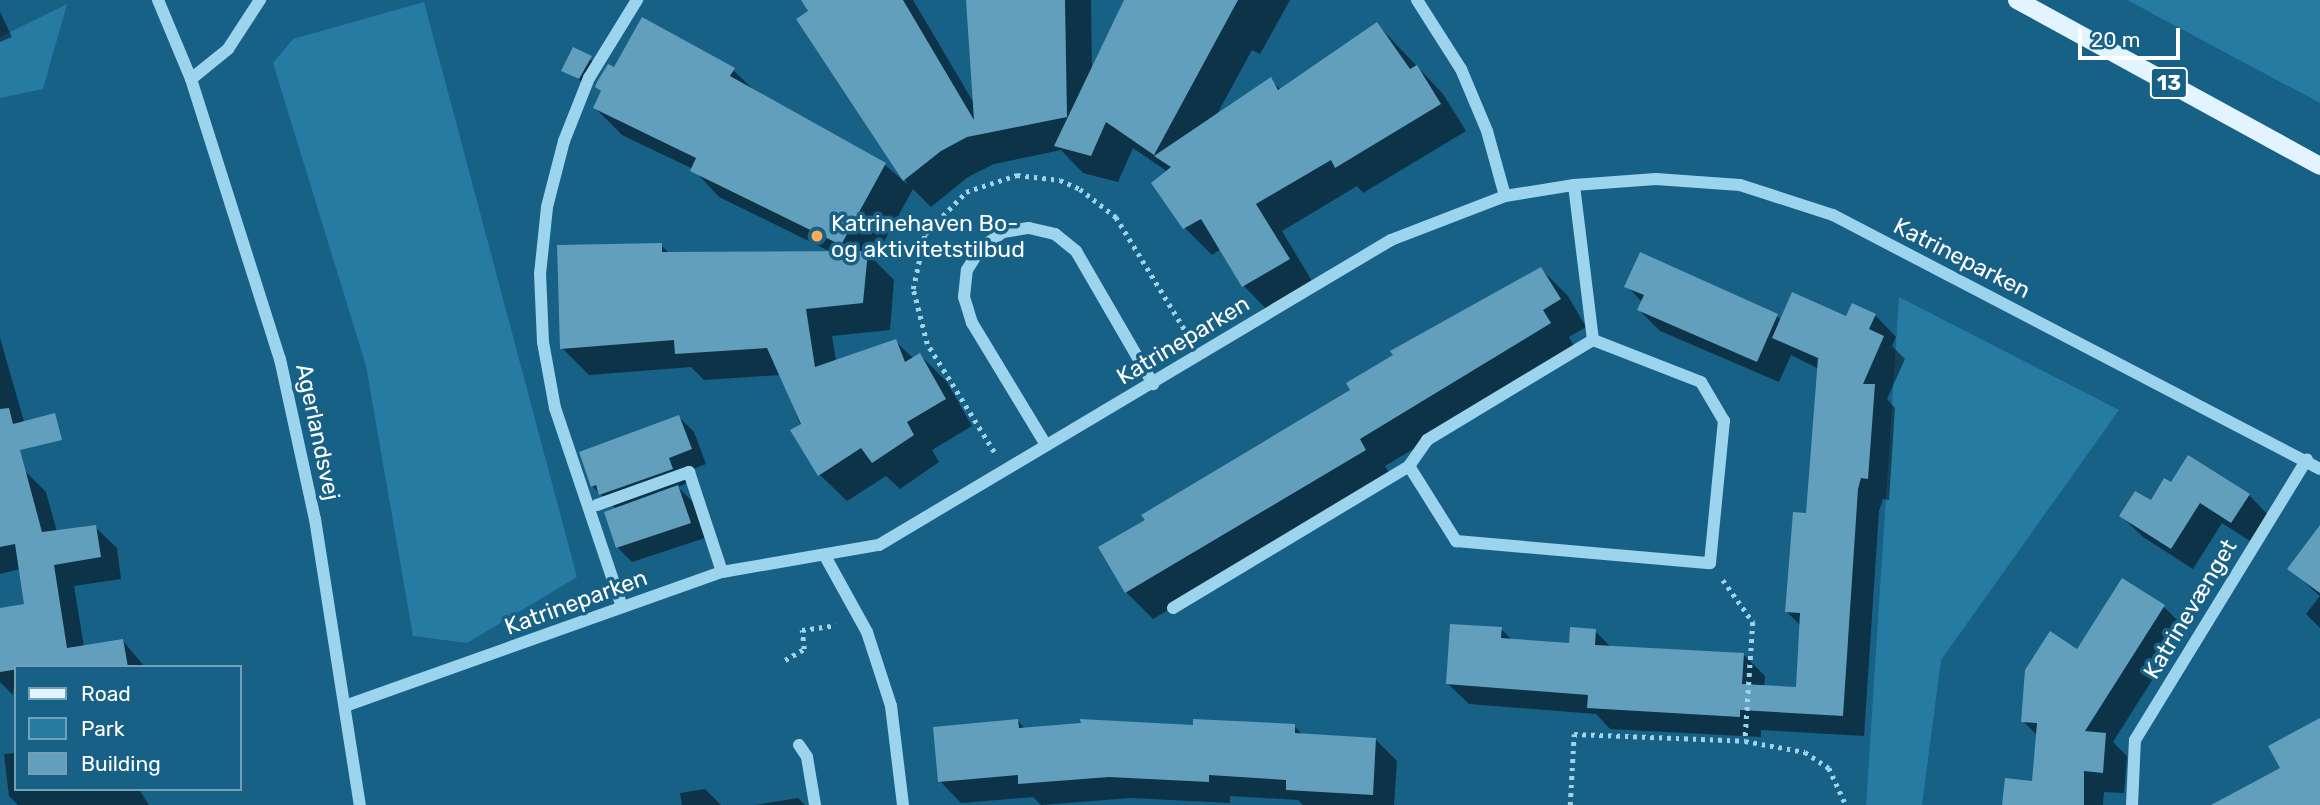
<!DOCTYPE html>
<meta charset="utf-8">
<style>
body{margin:0}
#map{position:relative;width:2320px;height:805px;overflow:hidden;background:#176086;font-family:Rubik,sans-serif}
div>[style]{position:absolute}
.green>*{inset:0;background:#267ba3}
.shadow>*{inset:0;background:#0007}
.building>*{inset:0;background:#629fbd}
.path>*{height:4.5px;margin-top:-2.25px;transform-origin:0;background:repeating-linear-gradient(90deg,#9cd3ed 0 3.5px,transparent 0 8.5px)}
.minor>*{height:12px;margin:-6px;padding:0 6px;transform-origin:6px;border-radius:6px;background:#9cd3ed}
.major>*{height:18px;margin:-9px;padding:0 9px;transform-origin:9px;border-radius:9px;background:#e2f4ff}
.dots>*{width:19px;height:19px;translate:-50% -50%;box-sizing:border-box;border:4px solid #176086;border-radius:50%}
span{translate:-50% -50%;white-space:nowrap;text-align:center;line-height:1.15;-webkit-text-stroke:7px #176086;paint-order:stroke}
.shield-label span{padding:2px 5px;background:#176086;border:2px solid;border-radius:5px;-webkit-text-stroke-width:0}
.shield-label{font-size:21px;color:#fff;font-weight:700}
.poi-label{font-size:23px;color:#fff}
.left{translate:0 -50%;text-align:left}
.street-label{font-size:23px;color:#fff}
.legend{position:absolute;left:14px;top:665px;width:228px;height:126px;box-sizing:border-box;background:#176086;border:2px solid #74a0b6;margin:0;padding:9px 12px;list-style:none;font-size:21px;color:#fff}
.legend li{display:flex;align-items:center;gap:14px;height:35px}
.legend b{width:35px;border:2px solid #74a0b6}
.scale{position:absolute;left:2078px;top:28px;width:102px;height:32px;box-sizing:border-box;border:4px solid #fff;border-top:0;padding-left:9px;font-size:21px;line-height:24px;white-space:nowrap;color:#fff;-webkit-text-stroke:5px #176086;paint-order:stroke}
</style>
<div id="map">
<div class="green">
<div style="clip-path:polygon(2127px 0,2320px 0,2320px 103px)"></div>
<div style="clip-path:polygon(424px 2px,577px 577px,467px 643px,413px 636px,366px 366px,273px 63px,293px 39px)"></div>
<div style="clip-path:polygon(67px 4px,43px 89px,0 98px,0 37px)"></div>
<div style="clip-path:polygon(1899px 297px,2119px 410px,1941px 660px,1922px 805px,1866px 805px)"></div>
</div>
<div class="shadow">
<div style="clip-path:polygon(803px 0,913px 0,975px 105px,967px 0,1091px 0,1092px 72px,1126px 0,1290px 0,1260px 54px,1252px 50px,1216px 116px,1271px 80px,1281px 90px,1377px 24px,1443px 94px,1466px 131px,1363px 193px,1357px 186px,1282px 231px,1315px 286px,1270px 313px,1244px 286px,1221px 249px,1212px 255px,1185px 228px,1168px 172px,1133px 148px,1118px 182px,1083px 173px,1061px 150px,994px 164px,968px 177px,931px 207px,913px 189px,874px 260px,894px 280px,890px 330px,832px 336px,836px 361px,895px 341px,914px 359px,920px 355px,947px 382px,972px 426px,932px 450px,939px 462px,900px 489px,886px 476px,847px 501px,820px 475px,781px 375px,704px 380px,691px 367px,589px 375px,562px 348px,661px 245px,670px 254px,833px 253px,719px 197px,693px 169px,622px 135px,595px 108px,602px 92px,597px 87px,615px 69px,733px 70px,756px 92px,885px 165px,908px 185px,798px 19px,810px 11px)"></div>
<div style="clip-path:polygon(0 12px,12px 37px,0 42px)"></div>
<div style="clip-path:polygon(574px 49px,598px 65px,587px 85px,564px 70px)"></div>
<div style="clip-path:polygon(1541px 269px,1568px 296px,1586px 327px,1569px 337px,1577px 351px,1385px 466px,1392px 477px,1153px 619px,1126px 592px,1147px 520px)"></div>
<div style="clip-path:polygon(1627px 286px,1777px 316px,1781px 320px,1875px 315px,1896px 337px,1892px 346px,1905px 359px,1887px 399px,1895px 408px,1889px 500px,1883px 499px,1879px 511px,1864px 736px,1761px 730px,1761px 737px,1610px 729px,1596px 714px,1469px 704px,1447px 683px,1501px 629px,1513px 641px,1570px 644px,1595px 631px,1612px 648px,1743px 654px,1765px 676px,1764px 687px,1797px 689px,1801px 626px,1786px 611px,1808px 515px,1819px 369px,1791px 355px,1779px 382px,1660px 331px,1639px 310px,1642px 302px)"></div>
<div style="clip-path:polygon(0 338px,29px 439px,0 446px)"></div>
<div style="clip-path:polygon(679px 417px,694px 432px,706px 464px,683px 473px,687px 483px,678px 487px,693px 502px,705px 538px,632px 562px,617px 547px,616px 509px,592px 486px)"></div>
<div style="clip-path:polygon(24px 470px,46px 492px,57px 532px,95px 527px,117px 548px,121px 579px,74px 586px,84px 647px,123px 641px,145px 667px,16px 667px,13px 695px,0 682px,0 609px,26px 605px,20px 569px,0 574px,0 477px)"></div>
<div style="clip-path:polygon(2171px 484px,2249px 495px,2270px 517px,2253px 543px,2222px 523px,2193px 569px,2143px 537px,2121px 516px,2151px 503px)"></div>
<div style="clip-path:polygon(2320px 529px,2320px 628px,2306px 614px,2320px 596px,2289px 568px)"></div>
<div style="clip-path:polygon(2164px 607px,2185px 628px,2113px 742px,2127px 756px,2124px 793px,2104px 792px,2103px 805px,2004px 805px,2034px 783px,2038px 736px,2023px 721px,2078px 651px)"></div>
<div style="clip-path:polygon(1018px 721px,1026px 730px,1294px 726px,1304px 736px,1375px 739px,1397px 761px,1394px 805px,1303px 805px,1298px 800px,1230px 796px,1230px 803px,1131px 798px,1041px 805px,1033px 797px,961px 803px,940px 781px)"></div>
<div style="clip-path:polygon(16px 753px,16px 789px,139px 789px,149px 805px,18px 805px,9px 796px,4px 754px)"></div>
<div style="clip-path:polygon(705px 789px,721px 805px,682px 805px,680px 793px)"></div>
<div style="clip-path:polygon(798px 798px,805px 805px,755px 805px)"></div>
</div>
<div class="building">
<div style="clip-path:polygon(801px 0,903px 0,974px 120px,966px 0,1065px 0,1067px 117px,967px 137px,941px 151px,903px 181px,796px 19px,808px 11px)"></div>
<div style="clip-path:polygon(1124px 0,1238px 0,1154px 155px,1106px 122px,1091px 156px,1054px 146px)"></div>
<div style="clip-path:polygon(642px 17px,735px 68px,730px 76px,886px 163px,841px 245px,690px 171px,696px 158px,593px 108px,601px 91px,595px 87px,597px 82px,608px 64px,614px 67px)"></div>
<div style="clip-path:polygon(1377px 22px,1410px 69px,1417px 65px,1441px 104px,1335px 168px,1331px 160px,1256px 204px,1290px 259px,1242px 287px,1201px 219px,1183px 229px,1151px 183px,1171px 167px,1154px 156px,1271px 77px,1278px 90px)"></div>
<div style="clip-path:polygon(573px 47px,592px 56px,579px 79px,561px 71px)"></div>
<div style="clip-path:polygon(662px 243px,662px 252px,868px 251px,863px 303px,806px 309px,815px 367px,896px 339px,905px 362px,920px 353px,946px 399px,907px 422px,914px 435px,872px 463px,861px 448px,818px 476px,790px 430px,801px 424px,767px 348px,675px 354px,674px 340px,560px 349px,557px 245px)"></div>
<div style="clip-path:polygon(1640px 252px,1778px 314px,1757px 362px,1637px 310px,1644px 295px,1624px 287px)"></div>
<div style="clip-path:polygon(1541px 267px,1561px 299px,1543px 310px,1551px 323px,1360px 439px,1366px 450px,1125px 593px,1098px 547px,1145px 520px,1141px 515px,1350px 390px,1346px 383px,1393px 355px,1390px 351px)"></div>
<div style="clip-path:polygon(1792px 292px,1846px 316px,1852px 303px,1876px 314px,1869px 329px,1884px 336px,1863px 384px,1875px 384px,1868px 479px,1861px 478px,1858px 489px,1843px 716px,1740px 710px,1740px 717px,1587px 708px,1588px 695px,1446px 684px,1450px 624px,1502px 627px,1501px 638px,1569px 643px,1570px 627px,1596px 629px,1595px 645px,1744px 653px,1742px 684px,1796px 687px,1800px 613px,1785px 612px,1793px 512px,1806px 513px,1818px 358px,1772px 338px)"></div>
<div style="clip-path:polygon(9px 408px,13px 424px,55px 413px,62px 440px,20px 450px,42px 532px,96px 525px,101px 557px,54px 565px,67px 648px,123px 639px,128px 667px,44px 665px,0 672px,0 608px,24px 604px,15px 544px,0 547px,0 409px)"></div>
<div style="clip-path:polygon(679px 415px,692px 449px,669px 458px,673px 469px,599px 495px,596px 485px,591px 487px,579px 452px)"></div>
<div style="clip-path:polygon(2188px 455px,2250px 494px,2231px 523px,2200px 503px,2171px 549px,2119px 516px,2135px 491px,2151px 500px,2164px 478px,2171px 482px)"></div>
<div style="clip-path:polygon(678px 485px,691px 523px,616px 548px,604px 512px)"></div>
<div style="clip-path:polygon(2320px 525px,2320px 593px,2287px 569px)"></div>
<div style="clip-path:polygon(2122px 578px,2165px 605px,2085px 731px,2106px 733px,2103px 773px,2084px 771px,2084px 805px,2002px 805px,2005px 778px,2032px 781px,2037px 723px,2021px 722px,2025px 670px,2050px 631px,2077px 649px)"></div>
<div style="clip-path:polygon(2320px 718px,2320px 805px,2211px 805px,2280px 768px,2268px 746px)"></div>
<div style="clip-path:polygon(1018px 719px,1019px 728px,1081px 723px,1080px 719px,1193px 725px,1193px 719px,1295px 724px,1295px 733px,1376px 738px,1373px 795px,1286px 790px,1286px 780px,1209px 775px,1209px 782px,1109px 777px,1018px 784px,1018px 775px,938px 782px,933px 727px)"></div>
</div>
<div class="path">
<div style="left:994px;top:452px;width:127px;rotate:-121.8deg"></div>
<div style="left:927px;top:344px;width:57px;rotate:-104.3deg"></div>
<div style="left:913px;top:289px;width:56px;rotate:-77.7deg"></div>
<div style="left:925px;top:234px;width:59px;rotate:-45.7deg"></div>
<div style="left:966px;top:192px;width:54px;rotate:-18.4deg"></div>
<div style="left:1017px;top:175px;width:43px;rotate:6.6deg"></div>
<div style="left:1060px;top:180px;width:22px;rotate:24deg"></div>
<div style="left:1080px;top:189px;width:46px;rotate:37.9deg"></div>
<div style="left:1116px;top:217px;width:138px;rotate:58.6deg"></div>
<div style="left:1723px;top:580px;width:52px;rotate:54.5deg"></div>
<div style="left:1753px;top:622px;width:119px;rotate:93.8deg"></div>
<div style="left:785px;top:660px;width:22px;rotate:-30deg"></div>
<div style="left:804px;top:649px;width:19px;rotate:-96deg"></div>
<div style="left:802px;top:630px;width:34px;rotate:-8deg"></div>
<div style="left:1570px;top:805px;width:71px;rotate:-86.8deg"></div>
<div style="left:1574px;top:734px;width:171px;rotate:2.3deg"></div>
<div style="left:1745px;top:741px;width:61px;rotate:10.4deg"></div>
<div style="left:1805px;top:752px;width:29px;rotate:34deg"></div>
<div style="left:1829px;top:768px;width:41px;rotate:65.3deg"></div>
</div>
<div class="minor">
<div style="left:158px;top:0;width:86px;rotate:67.3deg"></div>
<div style="left:191px;top:79px;width:294px;rotate:72.4deg"></div>
<div style="left:280px;top:359px;width:164px;rotate:77.7deg"></div>
<div style="left:315px;top:519px;width:290px;rotate:81.1deg"></div>
<div style="left:1417px;top:0;width:82px;rotate:57.5deg"></div>
<div style="left:1461px;top:69px;width:67px;rotate:67.2deg"></div>
<div style="left:1487px;top:131px;width:67px;rotate:74.5deg"></div>
<div style="left:191px;top:79px;width:48px;rotate:-39deg"></div>
<div style="left:228px;top:49px;width:59px;rotate:-56.9deg"></div>
<div style="left:1046px;top:445px;width:143px;rotate:-121.2deg"></div>
<div style="left:972px;top:323px;width:27px;rotate:-107deg"></div>
<div style="left:964px;top:297px;width:27px;rotate:-84deg"></div>
<div style="left:967px;top:270px;width:26px;rotate:-58deg"></div>
<div style="left:981px;top:248px;width:27px;rotate:-36deg"></div>
<div style="left:1003px;top:232px;width:26px;rotate:-9deg"></div>
<div style="left:1029px;top:228px;width:27px;rotate:13deg"></div>
<div style="left:1055px;top:234px;width:27px;rotate:39deg"></div>
<div style="left:1076px;top:251px;width:154px;rotate:59.9deg"></div>
<div style="left:1409px;top:466px;width:89px;rotate:57.9deg"></div>
<div style="left:1456px;top:541px;width:255px;rotate:5deg"></div>
<div style="left:1710px;top:563px;width:143px;rotate:-84.4deg"></div>
<div style="left:1724px;top:421px;width:45px;rotate:-120.5deg"></div>
<div style="left:1701px;top:382px;width:116px;rotate:-158.7deg"></div>
<div style="left:1593px;top:340px;width:156px;rotate:-97deg"></div>
<div style="left:597px;top:505px;width:98px;rotate:-19.7deg"></div>
<div style="left:689px;top:472px;width:105px;rotate:71.7deg"></div>
<div style="left:825px;top:556px;width:87px;rotate:61.1deg"></div>
<div style="left:867px;top:632px;width:78px;rotate:72deg"></div>
<div style="left:891px;top:706px;width:100px;rotate:83.1deg"></div>
<div style="left:622px;top:607px;width:210px;rotate:-108.6deg"></div>
<div style="left:555px;top:408px;width:67px;rotate:-100.3deg"></div>
<div style="left:543px;top:342px;width:68px;rotate:-92.5deg"></div>
<div style="left:540px;top:274px;width:67px;rotate:-84deg"></div>
<div style="left:547px;top:207px;width:68px;rotate:-75.6deg"></div>
<div style="left:564px;top:141px;width:68px;rotate:-68.4deg"></div>
<div style="left:589px;top:78px;width:92px;rotate:-58.4deg"></div>
<div style="left:1173px;top:608px;width:275px;rotate:-31deg"></div>
<div style="left:1409px;top:466px;width:32px;rotate:-55deg"></div>
<div style="left:1427px;top:440px;width:194px;rotate:-31.1deg"></div>
<div style="left:345px;top:706px;width:400px;rotate:-19.6deg"></div>
<div style="left:722px;top:572px;width:159px;rotate:-9.8deg"></div>
<div style="left:879px;top:545px;width:596px;rotate:-30.78deg"></div>
<div style="left:1391px;top:240px;width:122px;rotate:-21.1deg"></div>
<div style="left:1505px;top:196px;width:70px;rotate:-9.1deg"></div>
<div style="left:1574px;top:185px;width:82px;rotate:-4.2deg"></div>
<div style="left:1656px;top:179px;width:84px;rotate:4.1deg"></div>
<div style="left:1740px;top:185px;width:98px;rotate:17.9deg"></div>
<div style="left:1833px;top:215px;width:549px;rotate:27.54deg"></div>
<div style="left:799px;top:745px;width:14px;rotate:56deg"></div>
<div style="left:807px;top:757px;width:49px;rotate:80.5deg"></div>
<div style="left:2132px;top:805px;width:65px;rotate:-87.4deg"></div>
<div style="left:2135px;top:740px;width:329px;rotate:-58.5deg"></div>
</div>
<div class="major">
<div style="left:2017px;top:0;width:345px;rotate:28.7deg"></div>
</div>
<div class="dots">
<div style="left:817px;top:236px;background:#ffaa58"></div>
</div>
<div class="shield-label">
<span style="left:2169px;top:83px">13</span>
</div>
<div class="poi-label">
<span class="left" style="left:831px;top:236px">Katrinehaven Bo-<br>og aktivitetstilbud</span>
</div>
<div class="street-label">
<span style="left:1962px;top:258px;rotate:27deg">Katrineparken</span>
<span style="left:1183px;top:340px;rotate:-31deg">Katrineparken</span>
<span style="left:318px;top:432px;rotate:78deg">Agerlandsvej</span>
<span style="left:576px;top:602px;rotate:-20deg">Katrineparken</span>
<span style="left:2190px;top:609px;rotate:-59deg">Katrinevænget</span>
</div>
<ul class="legend">
<li><b style="height:9px;background:#e2f4ff"></b>Road</li>
<li><b style="height:19px;background:#267ba3"></b>Park</li>
<li><b style="height:19px;background:#629fbd"></b>Building</li>
</ul>
<div class="scale">20 m</div>
</div>
